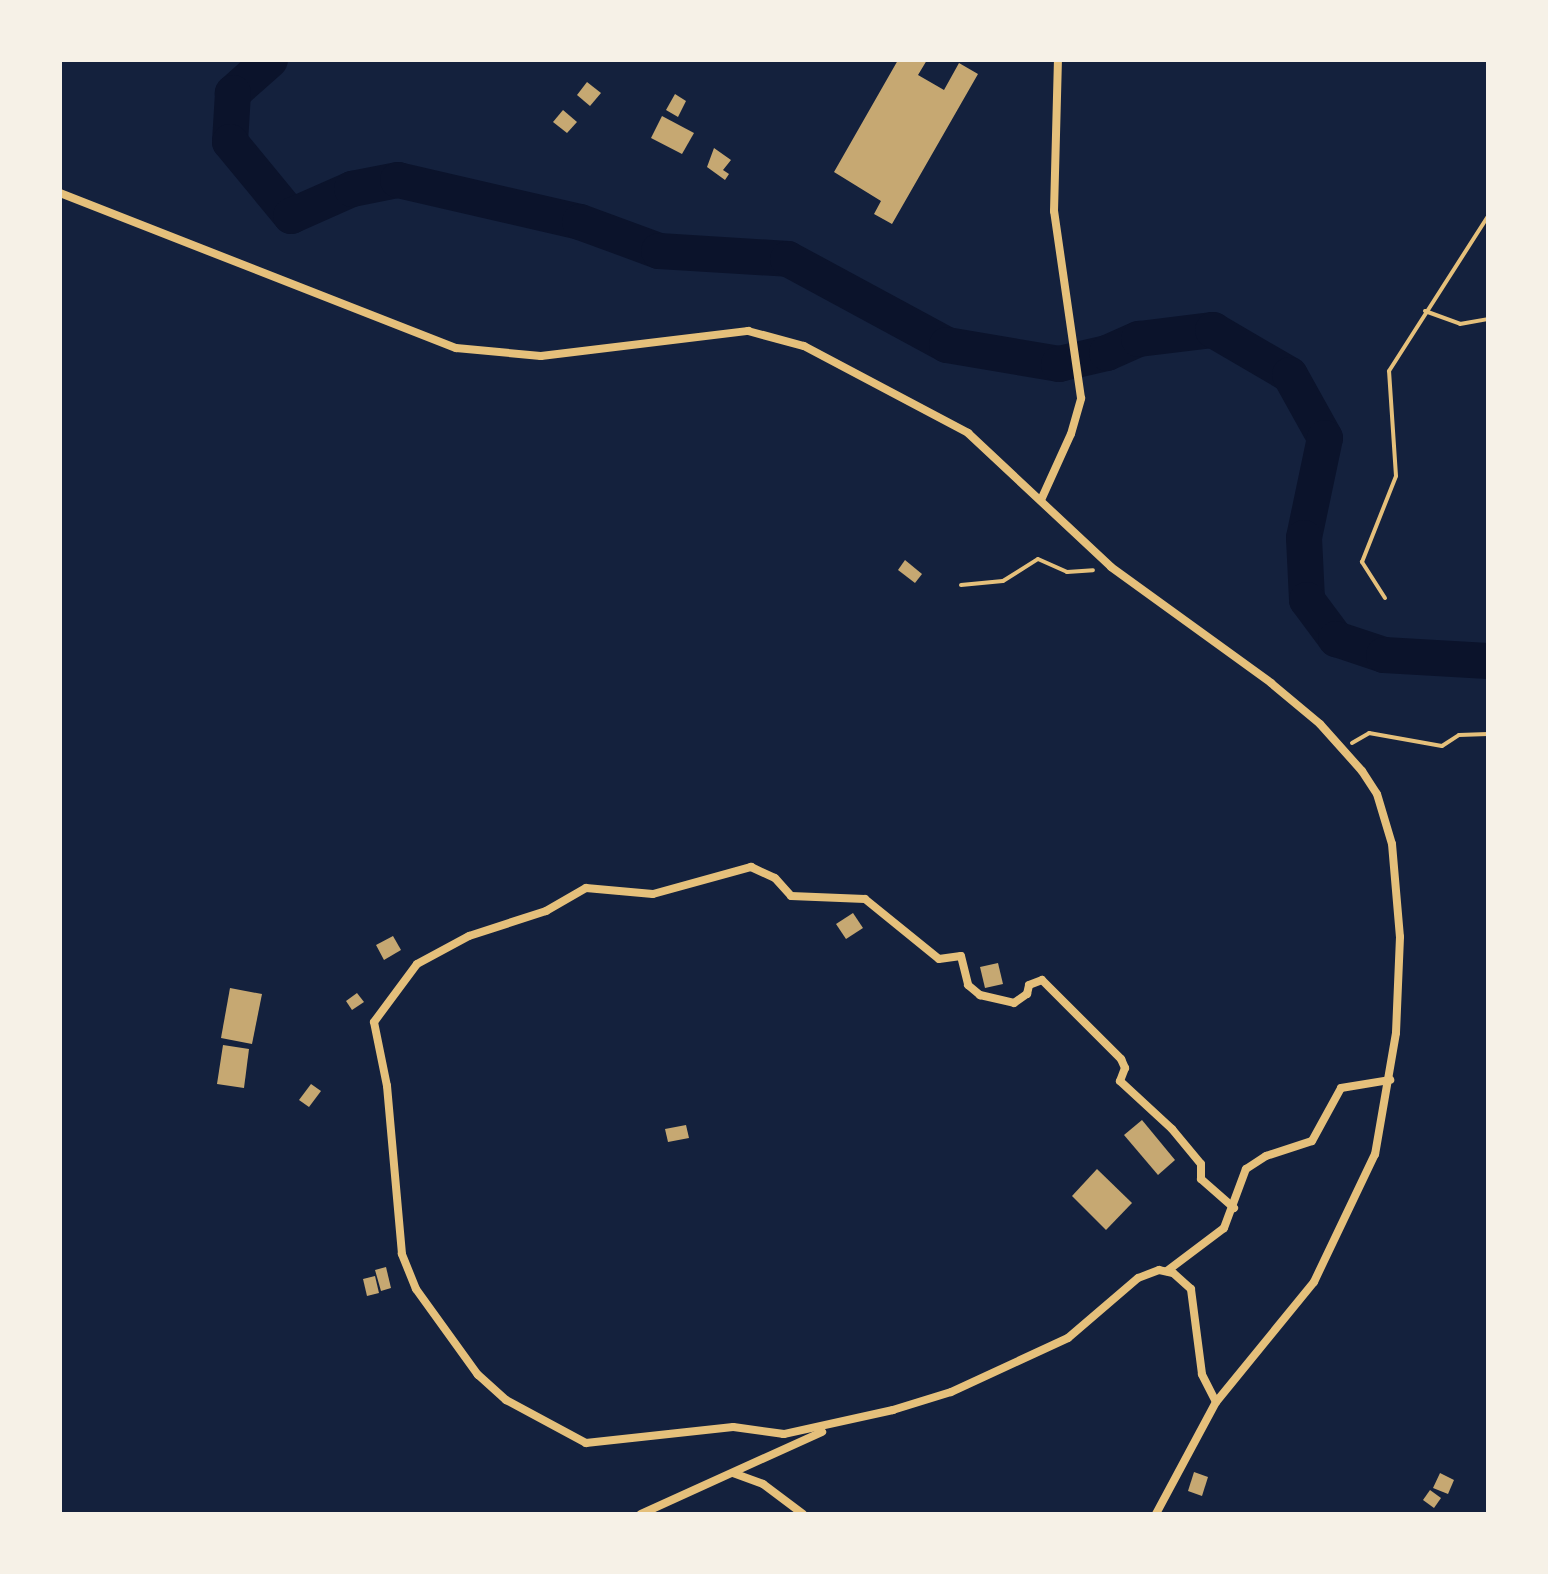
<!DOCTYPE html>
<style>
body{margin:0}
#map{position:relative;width:1548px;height:1574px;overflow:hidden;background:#14213d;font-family:Raleway,sans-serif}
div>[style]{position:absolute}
.river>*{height:36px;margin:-18px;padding:0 18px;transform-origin:18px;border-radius:18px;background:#0b132b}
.building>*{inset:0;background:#c6a872}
.path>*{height:4px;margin:-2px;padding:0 2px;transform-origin:2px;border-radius:2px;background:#e5c07b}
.minor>*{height:8px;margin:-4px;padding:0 4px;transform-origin:4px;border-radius:4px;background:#e5c07b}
span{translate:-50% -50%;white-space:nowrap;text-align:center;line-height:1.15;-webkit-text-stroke:7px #f6f1e7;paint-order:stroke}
.frame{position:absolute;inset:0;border:62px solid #f6f1e7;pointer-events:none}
</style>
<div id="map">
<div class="river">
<div style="left:270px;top:60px;width:50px;rotate:138.3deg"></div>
<div style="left:233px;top:93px;width:49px;rotate:93.5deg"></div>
<div style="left:230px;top:142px;width:96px;rotate:50.5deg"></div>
<div style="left:291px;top:216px;width:67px;rotate:-23.9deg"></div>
<div style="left:352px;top:189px;width:47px;rotate:-11.1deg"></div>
<div style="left:398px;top:180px;width:187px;rotate:13deg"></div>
<div style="left:580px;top:222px;width:84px;rotate:20.2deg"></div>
<div style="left:659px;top:251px;width:129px;rotate:3.5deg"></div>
<div style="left:788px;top:259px;width:181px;rotate:28.4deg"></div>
<div style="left:947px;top:345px;width:114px;rotate:9.6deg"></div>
<div style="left:1059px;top:364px;width:49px;rotate:-12.9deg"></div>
<div style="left:1107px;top:353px;width:35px;rotate:-24deg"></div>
<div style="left:1139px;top:339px;width:75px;rotate:-6.9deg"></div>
<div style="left:1213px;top:330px;width:89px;rotate:30.3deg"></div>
<div style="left:1290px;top:375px;width:72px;rotate:60.9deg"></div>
<div style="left:1325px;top:438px;width:102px;rotate:101.9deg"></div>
<div style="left:1304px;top:538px;width:62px;rotate:87.2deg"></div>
<div style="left:1307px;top:600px;width:49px;rotate:53.4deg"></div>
<div style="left:1336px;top:639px;width:51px;rotate:18.4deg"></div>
<div style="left:1384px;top:655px;width:104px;rotate:3.3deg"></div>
</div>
<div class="building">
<div style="clip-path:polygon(898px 60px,927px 60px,918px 75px,944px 90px,959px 63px,978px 74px,892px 224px,874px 214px,881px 201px,834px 172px)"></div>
<div style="clip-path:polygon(587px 82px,601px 93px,590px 106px,577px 95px)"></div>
<div style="clip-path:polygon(675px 94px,686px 101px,678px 117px,666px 110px)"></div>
<div style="clip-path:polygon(563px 110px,577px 122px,567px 133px,553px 122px)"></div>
<div style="clip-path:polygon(662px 116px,694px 133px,682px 154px,651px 138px)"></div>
<div style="clip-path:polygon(714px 148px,731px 160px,723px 170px,729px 174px,725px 180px,707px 167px)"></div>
<div style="clip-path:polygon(905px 560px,922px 574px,915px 583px,898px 570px)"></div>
<div style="clip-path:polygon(853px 913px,863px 928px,846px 939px,836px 924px)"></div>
<div style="clip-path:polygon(393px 936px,401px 950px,384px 960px,376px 945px)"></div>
<div style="clip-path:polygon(998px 963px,1003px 984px,985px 988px,980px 967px)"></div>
<div style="clip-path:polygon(230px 988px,262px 994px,252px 1044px,221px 1038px)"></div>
<div style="clip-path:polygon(357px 993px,364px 1002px,352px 1010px,346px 1001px)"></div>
<div style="clip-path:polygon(223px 1045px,249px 1049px,244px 1088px,217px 1084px)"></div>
<div style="clip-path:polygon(311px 1084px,321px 1091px,309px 1107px,299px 1100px)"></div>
<div style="clip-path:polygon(1142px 1120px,1175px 1160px,1158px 1175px,1124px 1135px)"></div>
<div style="clip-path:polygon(686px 1125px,689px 1138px,668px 1142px,665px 1129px)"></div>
<div style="clip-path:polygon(1097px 1169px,1132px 1203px,1106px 1230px,1072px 1196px)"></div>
<div style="clip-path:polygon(386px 1267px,391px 1288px,381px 1291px,375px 1270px)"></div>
<div style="clip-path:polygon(375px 1276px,379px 1293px,367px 1296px,363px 1279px)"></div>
<div style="clip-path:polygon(1194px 1472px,1208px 1477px,1202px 1496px,1188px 1491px)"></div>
<div style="clip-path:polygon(1440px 1473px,1454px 1480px,1448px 1494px,1433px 1488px)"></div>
<div style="clip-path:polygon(1430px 1490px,1441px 1498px,1434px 1508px,1423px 1500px)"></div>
</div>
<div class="path">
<div style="left:1425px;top:311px;width:37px;rotate:20deg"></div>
<div style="left:1460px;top:324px;width:28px;rotate:-10deg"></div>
<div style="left:961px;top:585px;width:42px;rotate:-5.4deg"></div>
<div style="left:1003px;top:581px;width:41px;rotate:-32.2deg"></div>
<div style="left:1038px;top:559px;width:32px;rotate:24deg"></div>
<div style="left:1067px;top:572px;width:26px;rotate:-4deg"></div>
<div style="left:1385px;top:598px;width:43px;rotate:-122.6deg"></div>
<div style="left:1362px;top:562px;width:92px;rotate:-68.4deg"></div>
<div style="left:1396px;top:476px;width:105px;rotate:-93.8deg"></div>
<div style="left:1389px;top:371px;width:184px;rotate:-57.4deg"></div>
<div style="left:1352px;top:743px;width:20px;rotate:-30deg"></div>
<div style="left:1369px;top:733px;width:74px;rotate:10.1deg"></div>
<div style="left:1442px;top:746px;width:20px;rotate:-33deg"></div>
<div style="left:1459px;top:735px;width:29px;rotate:-2deg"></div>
</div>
<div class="minor">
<div style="left:60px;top:193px;width:425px;rotate:21.4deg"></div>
<div style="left:456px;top:348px;width:85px;rotate:5.4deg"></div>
<div style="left:541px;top:356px;width:209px;rotate:-6.9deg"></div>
<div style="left:748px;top:331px;width:58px;rotate:15deg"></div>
<div style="left:804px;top:346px;width:186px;rotate:27.9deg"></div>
<div style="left:968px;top:433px;width:196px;rotate:43.1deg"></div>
<div style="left:1111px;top:567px;width:198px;rotate:35.9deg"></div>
<div style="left:1271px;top:683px;width:64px;rotate:39.9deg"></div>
<div style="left:1320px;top:724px;width:63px;rotate:48.2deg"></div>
<div style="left:1362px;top:771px;width:27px;rotate:57deg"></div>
<div style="left:1377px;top:794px;width:52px;rotate:73.3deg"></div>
<div style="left:1392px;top:844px;width:93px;rotate:85.1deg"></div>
<div style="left:1400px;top:937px;width:96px;rotate:92.4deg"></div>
<div style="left:1396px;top:1033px;width:123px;rotate:99.8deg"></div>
<div style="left:1375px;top:1154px;width:142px;rotate:115.5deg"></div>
<div style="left:1314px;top:1282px;width:155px;rotate:129.2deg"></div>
<div style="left:1216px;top:1402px;width:127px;rotate:118.2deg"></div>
<div style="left:1041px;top:500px;width:72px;rotate:-65.6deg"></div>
<div style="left:1071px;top:434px;width:37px;rotate:-74deg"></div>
<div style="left:1081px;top:398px;width:189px;rotate:-98.2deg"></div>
<div style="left:1054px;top:211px;width:151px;rotate:-88.5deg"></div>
<div style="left:1167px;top:1271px;width:71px;rotate:-37deg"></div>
<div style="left:1224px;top:1228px;width:63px;rotate:-69.6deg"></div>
<div style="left:1246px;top:1169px;width:24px;rotate:-33deg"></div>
<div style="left:1266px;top:1156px;width:48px;rotate:-18.1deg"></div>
<div style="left:1312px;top:1141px;width:60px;rotate:-61.3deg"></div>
<div style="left:1341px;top:1088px;width:50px;rotate:-9.3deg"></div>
<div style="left:1216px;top:1402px;width:31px;rotate:-117deg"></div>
<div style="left:1202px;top:1374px;width:86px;rotate:-97.4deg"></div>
<div style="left:1191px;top:1289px;width:24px;rotate:-138deg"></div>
<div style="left:1173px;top:1273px;width:14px;rotate:-168deg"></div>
<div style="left:1159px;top:1270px;width:22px;rotate:159deg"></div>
<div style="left:1138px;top:1278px;width:92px;rotate:139.4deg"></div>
<div style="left:1068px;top:1338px;width:129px;rotate:155.2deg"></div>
<div style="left:951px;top:1392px;width:61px;rotate:162.8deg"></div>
<div style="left:893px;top:1410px;width:112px;rotate:167.6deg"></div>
<div style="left:784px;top:1434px;width:51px;rotate:-172.2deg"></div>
<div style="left:733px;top:1427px;width:148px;rotate:173.8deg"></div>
<div style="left:586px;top:1443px;width:91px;rotate:-151.7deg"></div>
<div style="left:506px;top:1400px;width:38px;rotate:-138deg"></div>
<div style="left:478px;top:1375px;width:106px;rotate:-125.8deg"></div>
<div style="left:416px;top:1289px;width:38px;rotate:-112deg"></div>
<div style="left:402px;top:1254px;width:169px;rotate:-95.1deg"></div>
<div style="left:387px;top:1086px;width:65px;rotate:-101.5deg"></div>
<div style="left:374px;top:1022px;width:72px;rotate:-53.4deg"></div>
<div style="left:417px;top:964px;width:59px;rotate:-28.3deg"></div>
<div style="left:469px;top:936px;width:81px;rotate:-18deg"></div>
<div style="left:546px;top:911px;width:46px;rotate:-29.9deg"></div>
<div style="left:586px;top:888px;width:67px;rotate:5.1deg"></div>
<div style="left:653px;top:894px;width:102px;rotate:-15.4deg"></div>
<div style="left:751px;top:867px;width:26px;rotate:25deg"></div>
<div style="left:775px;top:878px;width:24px;rotate:48deg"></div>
<div style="left:791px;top:896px;width:74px;rotate:2.3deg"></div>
<div style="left:865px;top:899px;width:95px;rotate:39deg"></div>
<div style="left:939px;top:959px;width:22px;rotate:-8deg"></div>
<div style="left:961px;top:956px;width:30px;rotate:76deg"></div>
<div style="left:968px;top:985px;width:16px;rotate:40deg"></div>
<div style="left:980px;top:995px;width:35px;rotate:13deg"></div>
<div style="left:1014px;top:1003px;width:16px;rotate:-35deg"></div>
<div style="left:1027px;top:994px;width:9px;rotate:-77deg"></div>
<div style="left:1029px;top:985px;width:14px;rotate:-21deg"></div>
<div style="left:1042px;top:980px;width:112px;rotate:45deg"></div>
<div style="left:1121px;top:1059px;width:10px;rotate:66deg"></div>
<div style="left:1125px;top:1068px;width:14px;rotate:111deg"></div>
<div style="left:1120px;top:1081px;width:71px;rotate:42.7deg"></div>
<div style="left:1172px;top:1129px;width:45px;rotate:50.4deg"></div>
<div style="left:1201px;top:1164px;width:15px;rotate:90deg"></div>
<div style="left:1201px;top:1179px;width:44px;rotate:41.3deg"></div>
<div style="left:733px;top:1473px;width:32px;rotate:20deg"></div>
<div style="left:763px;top:1484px;width:50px;rotate:36.9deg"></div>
<div style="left:641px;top:1514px;width:199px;rotate:-24.4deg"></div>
</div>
<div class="frame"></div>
</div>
